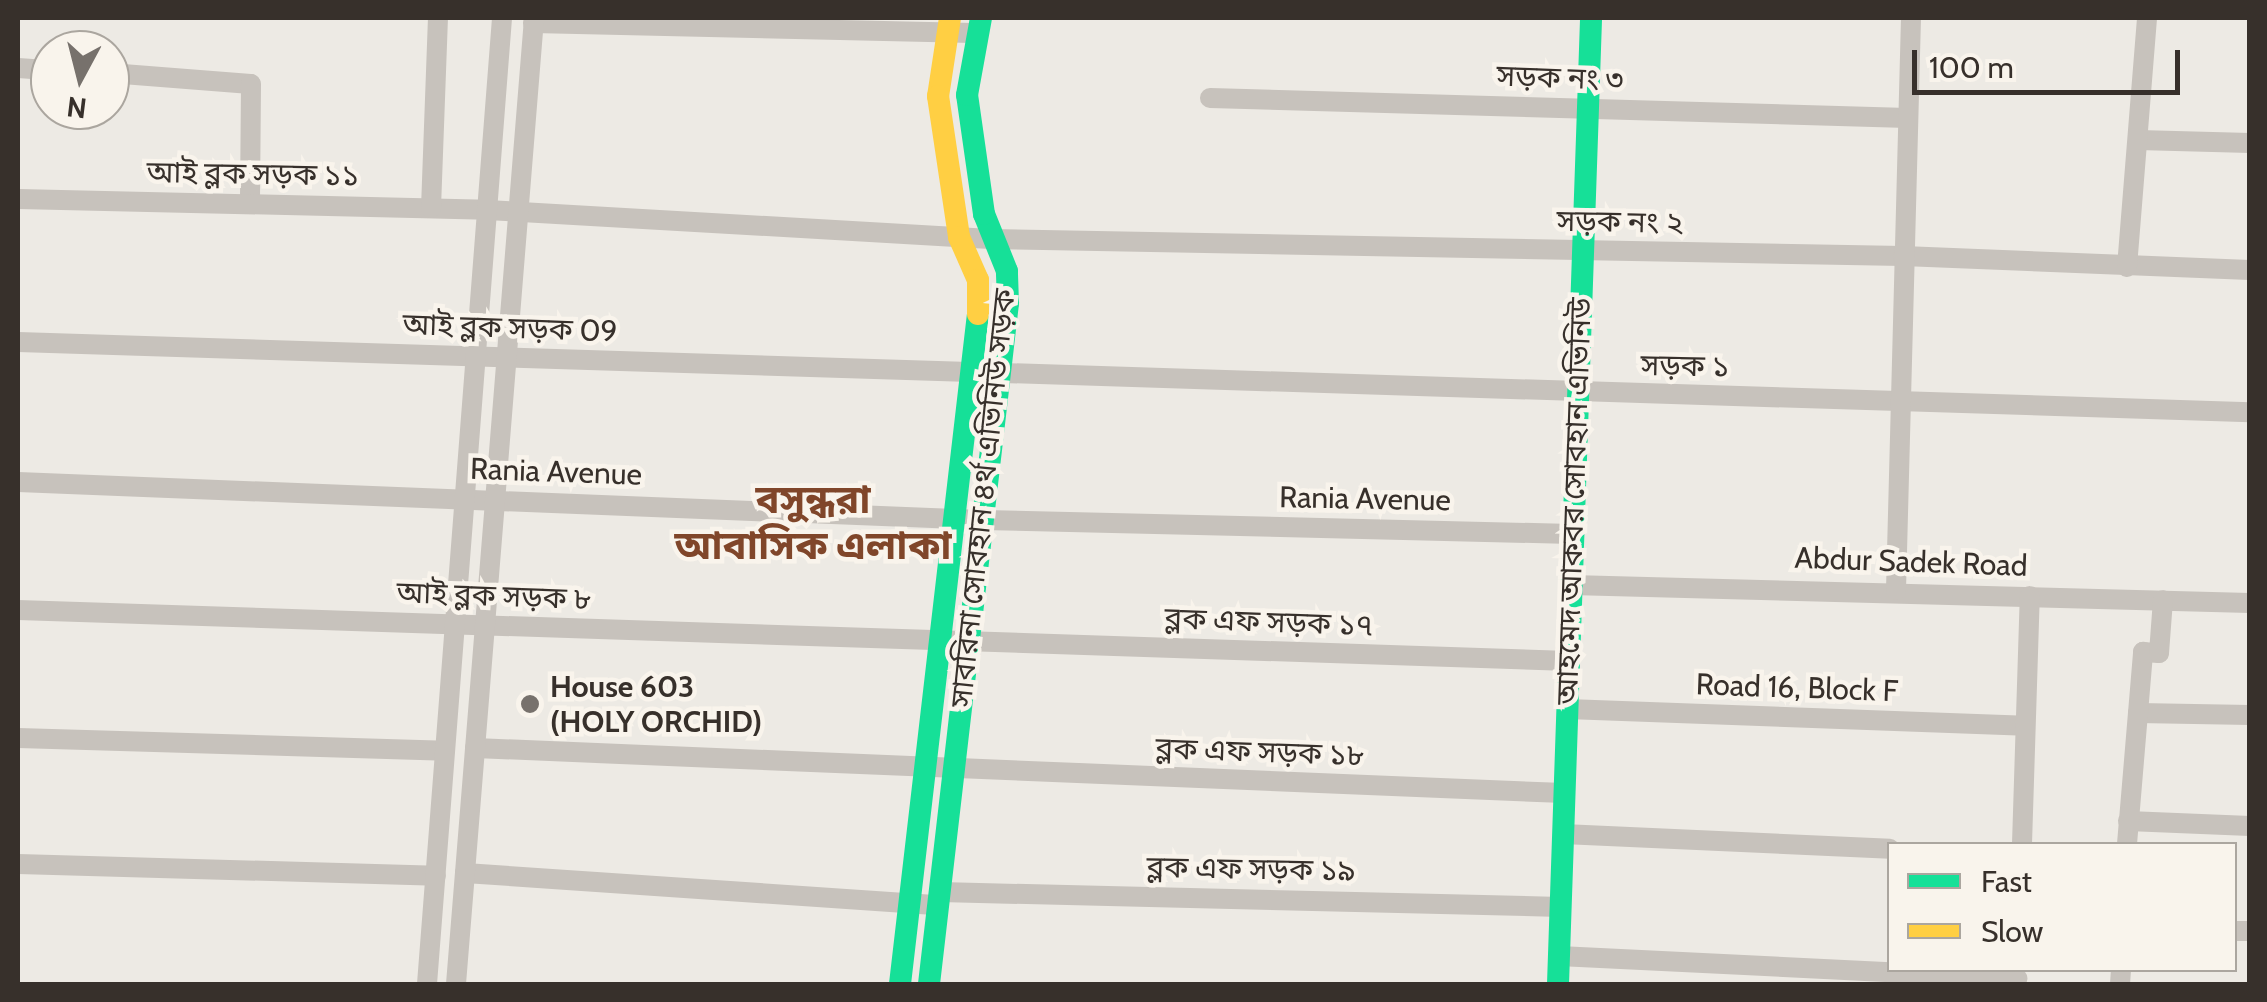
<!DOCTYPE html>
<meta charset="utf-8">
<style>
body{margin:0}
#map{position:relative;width:2267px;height:1002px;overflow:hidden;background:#edeae4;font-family:Cabin,"Noto Sans Bengali",sans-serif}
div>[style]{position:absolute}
.street>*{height:20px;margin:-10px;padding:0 10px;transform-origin:10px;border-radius:10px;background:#c7c2bc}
.fast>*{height:22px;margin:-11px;padding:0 11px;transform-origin:11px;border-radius:11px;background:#16e098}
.slow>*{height:22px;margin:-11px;padding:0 11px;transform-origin:11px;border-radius:11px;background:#ffcf43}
.dots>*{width:28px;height:28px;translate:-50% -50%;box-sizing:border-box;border:5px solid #f9f4ec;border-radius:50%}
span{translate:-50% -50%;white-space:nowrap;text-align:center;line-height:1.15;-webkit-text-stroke:9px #f9f4ec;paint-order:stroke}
.street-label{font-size:30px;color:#37302b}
.poi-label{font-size:30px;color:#37302b;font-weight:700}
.left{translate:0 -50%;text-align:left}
.district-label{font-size:40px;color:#80462a;font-weight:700}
.frame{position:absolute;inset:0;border:20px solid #37302b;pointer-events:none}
.legend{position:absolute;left:1887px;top:842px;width:350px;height:130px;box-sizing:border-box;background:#f9f4ec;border:2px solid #aba69f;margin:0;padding:12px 18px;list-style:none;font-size:30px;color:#37302b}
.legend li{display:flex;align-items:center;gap:20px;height:50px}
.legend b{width:50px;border:2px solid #aba69f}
.north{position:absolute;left:30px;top:30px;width:100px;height:100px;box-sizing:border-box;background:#f9f4ec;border:2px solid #aba69f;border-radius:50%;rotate:187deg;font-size:28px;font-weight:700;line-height:40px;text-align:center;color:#37302b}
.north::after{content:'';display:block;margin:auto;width:35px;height:45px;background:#77716c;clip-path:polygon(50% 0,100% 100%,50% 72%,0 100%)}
.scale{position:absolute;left:1912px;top:50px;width:268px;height:45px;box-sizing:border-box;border:5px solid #37302b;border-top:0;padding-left:12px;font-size:30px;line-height:35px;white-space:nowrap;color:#37302b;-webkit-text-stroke:8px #f9f4ec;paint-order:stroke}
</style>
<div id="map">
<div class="street">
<div style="left:533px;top:23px;width:440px;rotate:1.3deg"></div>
<div style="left:18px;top:68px;width:32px;rotate:4deg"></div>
<div style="left:110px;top:73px;width:141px;rotate:4.5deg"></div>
<div style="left:251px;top:84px;width:120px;rotate:90.5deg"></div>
<div style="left:1210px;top:98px;width:698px;rotate:1.64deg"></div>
<div style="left:2138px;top:140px;width:112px;rotate:1.5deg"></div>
<div style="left:18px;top:199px;width:469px;rotate:1.3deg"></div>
<div style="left:487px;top:210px;width:504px;rotate:3.3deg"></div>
<div style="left:990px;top:239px;width:913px;rotate:1.07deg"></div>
<div style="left:1903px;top:256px;width:347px;rotate:2.3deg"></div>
<div style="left:431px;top:208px;width:190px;rotate:-87.9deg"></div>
<div style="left:2127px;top:267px;width:250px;rotate:-85.4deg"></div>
<div style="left:18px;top:342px;width:2233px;rotate:1.8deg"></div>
<div style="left:18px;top:482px;width:966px;rotate:2.26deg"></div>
<div style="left:983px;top:520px;width:589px;rotate:1.36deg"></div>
<div style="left:1571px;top:585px;width:679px;rotate:1.52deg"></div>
<div style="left:1896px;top:590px;width:572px;rotate:-88.5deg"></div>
<div style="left:18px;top:610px;width:1552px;rotate:1.88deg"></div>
<div style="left:1567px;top:709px;width:458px;rotate:2.1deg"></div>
<div style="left:2138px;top:713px;width:112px;rotate:1deg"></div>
<div style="left:18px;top:738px;width:427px;rotate:1.7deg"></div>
<div style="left:475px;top:748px;width:1090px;rotate:2.37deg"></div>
<div style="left:2128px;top:821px;width:122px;rotate:2.3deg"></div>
<div style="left:1563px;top:834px;width:327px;rotate:2.6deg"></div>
<div style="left:2022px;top:844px;width:248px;rotate:-88.2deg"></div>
<div style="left:2127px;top:844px;width:193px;rotate:-85.2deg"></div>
<div style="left:2143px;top:652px;width:16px;rotate:4deg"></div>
<div style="left:2159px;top:653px;width:53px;rotate:-85.7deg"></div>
<div style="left:18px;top:864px;width:418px;rotate:1.6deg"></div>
<div style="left:465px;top:873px;width:474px;rotate:3.9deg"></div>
<div style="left:940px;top:892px;width:621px;rotate:1.38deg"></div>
<div style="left:2234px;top:931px;width:16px"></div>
<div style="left:1559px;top:956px;width:459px;rotate:2.8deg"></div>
<div style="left:427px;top:984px;width:969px;rotate:-85.56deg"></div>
<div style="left:456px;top:984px;width:969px;rotate:-85.38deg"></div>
<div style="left:2120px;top:984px;width:14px;rotate:-86deg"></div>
</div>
<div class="fast">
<div style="left:900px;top:984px;width:675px;rotate:-83.36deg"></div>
<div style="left:929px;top:984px;width:686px;rotate:-83.38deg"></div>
<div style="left:1008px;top:303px;width:32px;rotate:-92deg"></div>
<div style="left:1007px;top:271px;width:61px;rotate:-112deg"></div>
<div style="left:984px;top:214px;width:120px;rotate:-98.1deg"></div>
<div style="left:967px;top:95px;width:78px;rotate:-79.7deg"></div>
<div style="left:1558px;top:984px;width:967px;rotate:-88.04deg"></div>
</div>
<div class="slow">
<div style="left:950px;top:18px;width:79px;rotate:98.7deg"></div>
<div style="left:938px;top:96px;width:143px;rotate:81.5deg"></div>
<div style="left:959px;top:237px;width:47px;rotate:66.2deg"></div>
<div style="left:978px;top:280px;width:34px;rotate:90deg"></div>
</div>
<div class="dots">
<div style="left:530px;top:704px;background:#77716c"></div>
</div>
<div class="street-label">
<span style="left:1560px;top:78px;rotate:2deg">সড়ক নং ৩</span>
<span style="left:253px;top:174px;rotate:1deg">আই ব্লক সড়ক ১১</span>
<span style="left:1620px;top:222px;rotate:1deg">সড়ক নং ২</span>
<span style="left:510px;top:328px;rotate:2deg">আই ব্লক সড়ক 09</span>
<span style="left:1685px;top:366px;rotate:1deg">সড়ক ১</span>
<span style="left:556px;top:472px;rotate:2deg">Rania Avenue</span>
<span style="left:983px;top:498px;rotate:-84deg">সাবরিনা সোবহান ৪র্থ এভিনিউ সড়ক</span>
<span style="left:1365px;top:499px;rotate:1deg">Rania Avenue</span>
<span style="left:1574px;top:501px;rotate:-88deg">আহমেদ আকবর সোবহান এভিনিউ</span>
<span style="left:1911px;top:562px;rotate:2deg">Abdur Sadek Road</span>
<span style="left:494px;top:596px;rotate:2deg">আই ব্লক সড়ক ৮</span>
<span style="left:1269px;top:622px;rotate:2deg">ব্লক এফ সড়ক ১৭</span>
<span style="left:1797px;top:688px;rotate:2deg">Road 16, Block F</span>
<span style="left:1260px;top:752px;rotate:2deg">ব্লক এফ সড়ক ১৮</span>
<span style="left:1251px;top:869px;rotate:1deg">ব্লক এফ সড়ক ১৯</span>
</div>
<div class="poi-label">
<span class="left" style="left:550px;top:704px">House 603<br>(HOLY ORCHID)</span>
</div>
<div class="district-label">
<span style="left:813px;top:522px">বসুন্ধরা<br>আবাসিক এলাকা</span>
</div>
<div class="frame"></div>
<ul class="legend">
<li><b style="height:12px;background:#16e098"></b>Fast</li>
<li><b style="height:12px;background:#ffcf43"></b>Slow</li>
</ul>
<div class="north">N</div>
<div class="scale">100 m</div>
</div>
